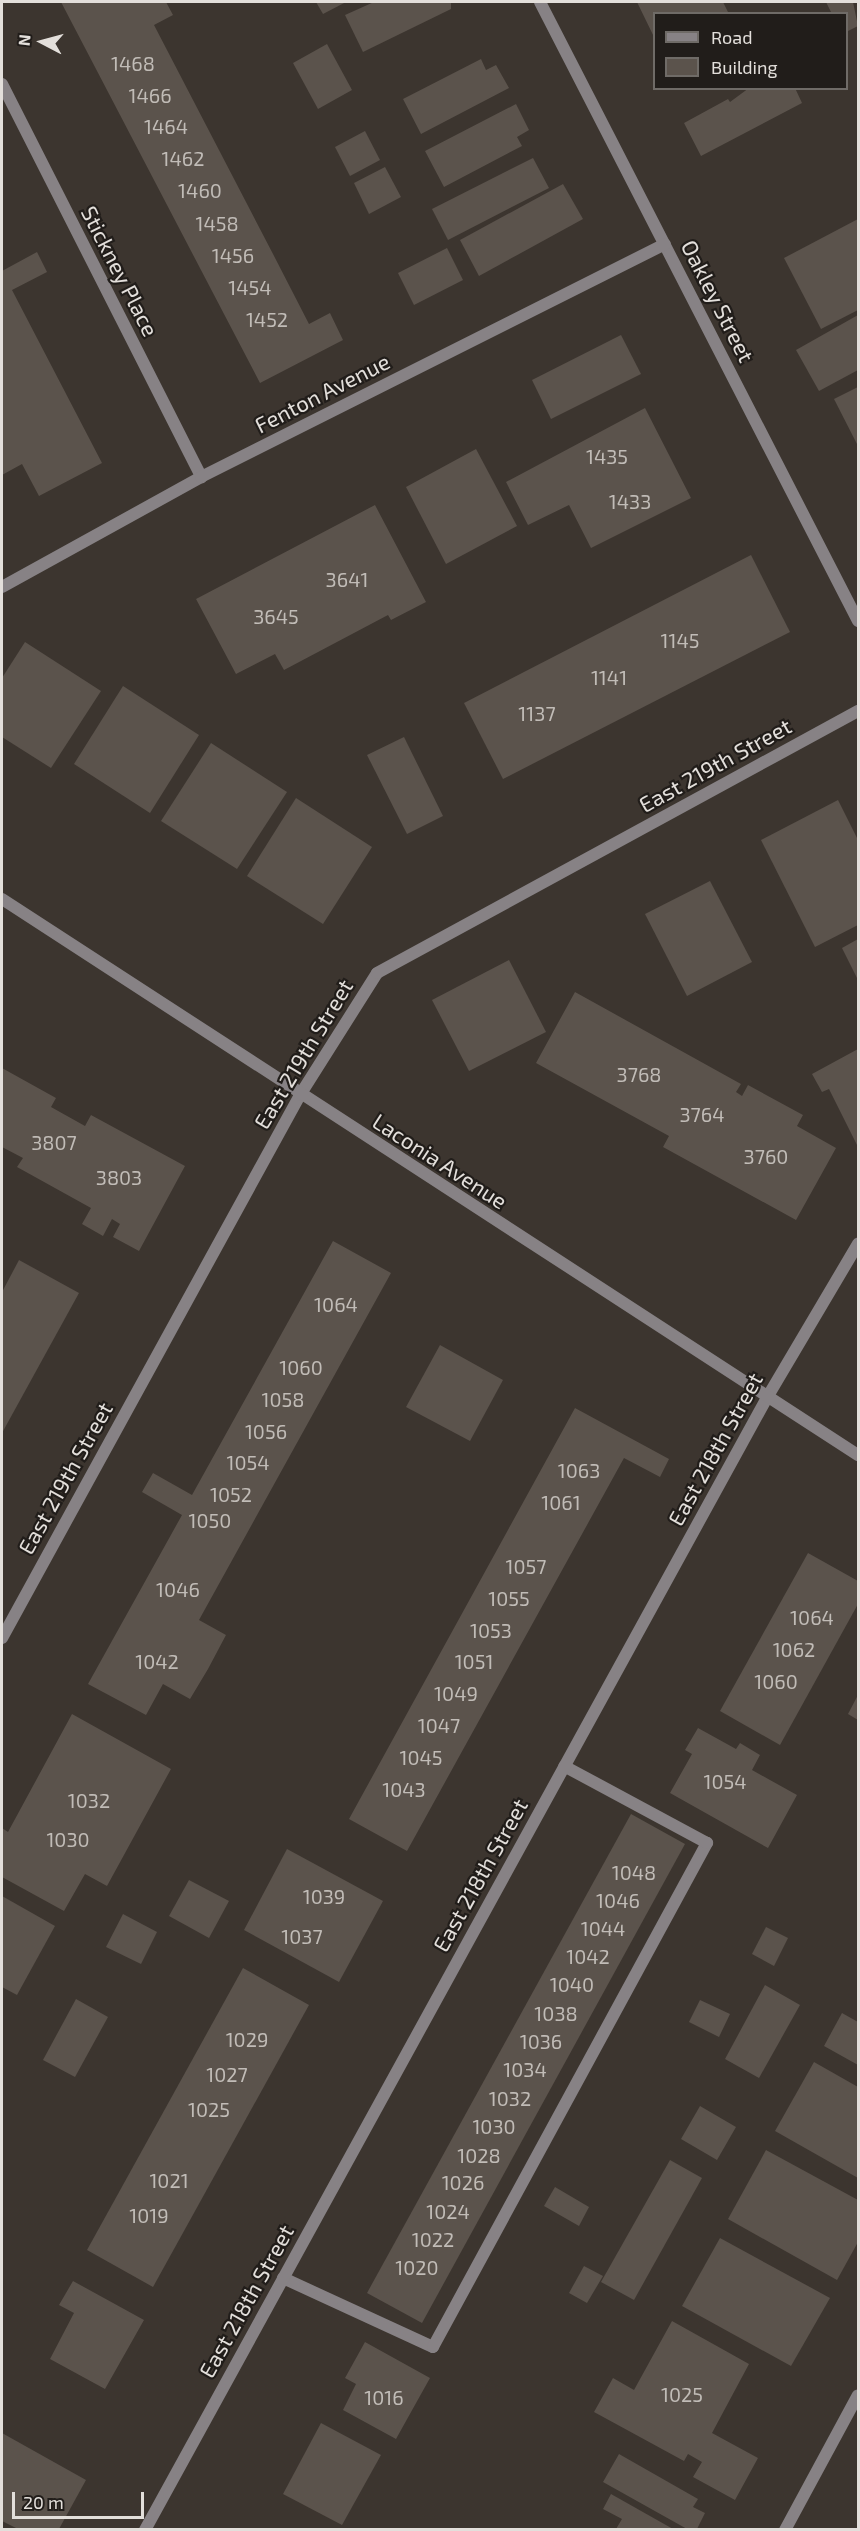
<!DOCTYPE html>
<style>
body{margin:0}
#map{position:relative;width:860px;height:2531px;overflow:hidden;background:#3c352f;font-family:"Exo 2",sans-serif}
div>[style]{position:absolute}
.building>*{inset:0;background:#5b534c}
.service>*{height:12px;margin:-6px;padding:0 6px;transform-origin:6px;border-radius:6px;background:#878285}
.minor>*{height:12px;margin:-6px;padding:0 6px;transform-origin:6px;border-radius:6px;background:#878285}
.tertiary>*{height:12px;margin:-6px;padding:0 6px;transform-origin:6px;border-radius:6px;background:#878285}
span{translate:-50% -50%;white-space:nowrap;text-align:center;line-height:1.15;-webkit-text-stroke:4.5px #211d1a;paint-order:stroke}
.number-label{font-size:20px;color:#c1bcb7}
.number-label span{-webkit-text-stroke-width:0}
.street-label{font-size:22px;color:#e3dfdb}
.frame{position:absolute;inset:0;border:3px solid #e3dfdb;pointer-events:none}
.legend{position:absolute;left:653px;top:12px;width:195px;height:78px;box-sizing:border-box;background:#211d1a;border:2px solid #6f6b67;margin:0;padding:8px 10px;list-style:none;font-size:18px;color:#e3dfdb}
.legend li{display:flex;align-items:center;gap:12px;height:30px}
.legend b{width:30px;border:2px solid #6f6b67}
.north{position:absolute;left:12px;top:12px;width:60px;height:60px;-webkit-text-stroke:4px #211d1a;paint-order:stroke;rotate:276deg;font-size:16px;font-weight:700;line-height:24px;text-align:center;color:#e3dfdb}
.north::after{content:'';display:block;margin:auto;width:21px;height:27px;background:#e3dfdb;clip-path:polygon(50% 0,100% 100%,50% 72%,0 100%)}
.scale{position:absolute;left:12px;top:2492px;width:132px;height:27px;box-sizing:border-box;border:3px solid #e3dfdb;border-top:0;padding-left:8px;font-size:18px;line-height:21px;white-space:nowrap;color:#e3dfdb;-webkit-text-stroke:4px #211d1a;paint-order:stroke}
</style>
<div id="map">
<div class="building">
<div style="clip-path:polygon(61px 2px,166px 2px,173px 15px,154px 25px,273px 254px,309px 324px,330px 313px,343px 340px,260px 383px)"></div>
<div style="clip-path:polygon(316px 2px,346px 2px,323px 14px)"></div>
<div style="clip-path:polygon(374px 2px,451px 2px,451px 9px,363px 52px,345px 15px)"></div>
<div style="clip-path:polygon(637px 2px,723px 2px,729px 14px,654px 14px,654px 37px)"></div>
<div style="clip-path:polygon(826px 2px,853px 2px,858px 26px,846px 32px,846px 14px,832px 14px)"></div>
<div style="clip-path:polygon(327px 44px,352px 90px,318px 109px,293px 63px)"></div>
<div style="clip-path:polygon(481px 59px,486px 70px,496px 65px,509px 88px,421px 134px,403px 99px)"></div>
<div style="clip-path:polygon(749px 88px,795px 88px,802px 103px,701px 156px,684px 123px,728px 99px,730px 102px)"></div>
<div style="clip-path:polygon(516px 104px,529px 130px,517px 137px,522px 146px,444px 187px,425px 151px)"></div>
<div style="clip-path:polygon(365px 131px,380px 160px,350px 176px,335px 147px)"></div>
<div style="clip-path:polygon(533px 158px,549px 188px,448px 240px,432px 209px)"></div>
<div style="clip-path:polygon(385px 167px,401px 197px,369px 214px,354px 183px)"></div>
<div style="clip-path:polygon(563px 184px,583px 219px,479px 276px,460px 240px)"></div>
<div style="clip-path:polygon(858px 219px,858px 310px,821px 329px,784px 258px)"></div>
<div style="clip-path:polygon(447px 248px,463px 280px,414px 305px,398px 273px)"></div>
<div style="clip-path:polygon(37px 252px,47px 272px,12px 290px,102px 463px,39px 496px,22px 464px,2px 475px,2px 271px)"></div>
<div style="clip-path:polygon(858px 315px,858px 370px,819px 391px,796px 350px)"></div>
<div style="clip-path:polygon(621px 335px,641px 374px,551px 419px,532px 380px)"></div>
<div style="clip-path:polygon(858px 387px,858px 446px,834px 399px)"></div>
<div style="clip-path:polygon(645px 408px,691px 498px,591px 548px,569px 505px,528px 525px,506px 482px)"></div>
<div style="clip-path:polygon(476px 449px,517px 526px,446px 564px,406px 487px)"></div>
<div style="clip-path:polygon(375px 505px,426px 602px,391px 620px,388px 615px,284px 670px,275px 654px,236px 674px,196px 599px)"></div>
<div style="clip-path:polygon(751px 555px,790px 632px,503px 779px,464px 703px)"></div>
<div style="clip-path:polygon(25px 642px,101px 691px,51px 768px,2px 737px,2px 678px)"></div>
<div style="clip-path:polygon(123px 686px,199px 735px,150px 813px,74px 764px)"></div>
<div style="clip-path:polygon(404px 737px,443px 816px,407px 834px,367px 755px)"></div>
<div style="clip-path:polygon(211px 743px,287px 792px,237px 869px,161px 821px)"></div>
<div style="clip-path:polygon(296px 798px,372px 847px,323px 924px,247px 876px)"></div>
<div style="clip-path:polygon(838px 800px,858px 840px,858px 925px,815px 947px,761px 840px)"></div>
<div style="clip-path:polygon(710px 881px,752px 962px,687px 996px,645px 914px)"></div>
<div style="clip-path:polygon(858px 939px,858px 980px,842px 948px)"></div>
<div style="clip-path:polygon(509px 960px,546px 1032px,469px 1071px,432px 1000px)"></div>
<div style="clip-path:polygon(575px 992px,741px 1084px,736px 1092px,742px 1096px,748px 1085px,803px 1115px,797px 1126px,836px 1148px,796px 1220px,663px 1147px,669px 1136px,536px 1063px)"></div>
<div style="clip-path:polygon(858px 1049px,858px 1147px,829px 1089px,822px 1092px,812px 1074px)"></div>
<div style="clip-path:polygon(2px 1068px,56px 1098px,51px 1107px,85px 1126px,91px 1115px,185px 1166px,139px 1251px,113px 1237px,120px 1224px,112px 1219px,103px 1236px,82px 1224px,91px 1208px,17px 1167px,23px 1158px,2px 1147px)"></div>
<div style="clip-path:polygon(333px 1241px,391px 1273px,199px 1620px,226px 1635px,208px 1669px,190px 1699px,163px 1684px,146px 1715px,88px 1684px,182px 1515px,142px 1492px,153px 1473px,192px 1495px)"></div>
<div style="clip-path:polygon(19px 1260px,79px 1293px,2px 1433px,2px 1292px)"></div>
<div style="clip-path:polygon(440px 1345px,503px 1380px,470px 1441px,406px 1407px)"></div>
<div style="clip-path:polygon(575px 1408px,669px 1459px,660px 1477px,624px 1458px,407px 1851px,349px 1819px)"></div>
<div style="clip-path:polygon(808px 1553px,858px 1581px,858px 1604px,780px 1745px,720px 1711px)"></div>
<div style="clip-path:polygon(858px 1695px,858px 1720px,848px 1714px)"></div>
<div style="clip-path:polygon(72px 1714px,171px 1769px,107px 1886px,85px 1874px,64px 1911px,2px 1877px,2px 1828px,8px 1832px)"></div>
<div style="clip-path:polygon(698px 1728px,736px 1749px,740px 1743px,760px 1755px,752px 1770px,797px 1795px,768px 1848px,670px 1793px,692px 1754px,685px 1750px)"></div>
<div style="clip-path:polygon(631px 1814px,685px 1844px,422px 2323px,367px 2293px)"></div>
<div style="clip-path:polygon(287px 1849px,383px 1901px,339px 1982px,244px 1930px)"></div>
<div style="clip-path:polygon(189px 1880px,229px 1901px,209px 1938px,169px 1916px)"></div>
<div style="clip-path:polygon(2px 1896px,55px 1926px,17px 1995px,2px 1987px)"></div>
<div style="clip-path:polygon(123px 1914px,157px 1932px,141px 1964px,106px 1947px)"></div>
<div style="clip-path:polygon(766px 1927px,788px 1938px,774px 1966px,752px 1954px)"></div>
<div style="clip-path:polygon(243px 1968px,309px 2005px,153px 2287px,87px 2250px)"></div>
<div style="clip-path:polygon(765px 1985px,800px 2005px,759px 2078px,725px 2059px)"></div>
<div style="clip-path:polygon(76px 1999px,108px 2017px,75px 2077px,43px 2060px)"></div>
<div style="clip-path:polygon(700px 2000px,730px 2014px,719px 2037px,689px 2022px)"></div>
<div style="clip-path:polygon(842px 2013px,858px 2022px,858px 2065px,824px 2046px)"></div>
<div style="clip-path:polygon(814px 2062px,858px 2087px,858px 2178px,775px 2131px)"></div>
<div style="clip-path:polygon(700px 2106px,736px 2127px,717px 2160px,681px 2139px)"></div>
<div style="clip-path:polygon(766px 2150px,858px 2200px,858px 2242px,837px 2280px,728px 2219px)"></div>
<div style="clip-path:polygon(670px 2160px,702px 2178px,634px 2300px,601px 2282px)"></div>
<div style="clip-path:polygon(555px 2187px,589px 2207px,579px 2226px,544px 2206px)"></div>
<div style="clip-path:polygon(720px 2238px,830px 2298px,791px 2366px,682px 2306px)"></div>
<div style="clip-path:polygon(584px 2266px,603px 2276px,587px 2303px,569px 2293px)"></div>
<div style="clip-path:polygon(73px 2281px,144px 2320px,105px 2389px,50px 2359px,74px 2313px,59px 2305px)"></div>
<div style="clip-path:polygon(672px 2321px,749px 2364px,712px 2433px,758px 2458px,735px 2500px,693px 2477px,702px 2462px,688px 2454px,684px 2461px,594px 2412px,613px 2378px,634px 2390px)"></div>
<div style="clip-path:polygon(365px 2342px,430px 2378px,396px 2439px,343px 2410px,356px 2384px,345px 2378px)"></div>
<div style="clip-path:polygon(321px 2423px,381px 2455px,342px 2525px,283px 2494px)"></div>
<div style="clip-path:polygon(2px 2433px,86px 2480px,59px 2529px,18px 2529px,2px 2521px)"></div>
<div style="clip-path:polygon(619px 2454px,698px 2499px,693px 2507px,705px 2513px,697px 2529px,687px 2529px,603px 2482px)"></div>
<div style="clip-path:polygon(611px 2494px,673px 2529px,616px 2529px,622px 2519px,603px 2509px)"></div>
</div>
<div class="service">
<div style="left:283px;top:2278px;width:165px;rotate:24.7deg"></div>
<div style="left:433px;top:2347px;width:574px;rotate:-61.47deg"></div>
<div style="left:707px;top:1843px;width:162px;rotate:-151.7deg"></div>
</div>
<div class="minor">
<div style="left:540px;top:2px;width:696px;rotate:62.81deg"></div>
<div style="left:2px;top:84px;width:441px;rotate:63.1deg"></div>
<div style="left:2px;top:587px;width:227px;rotate:-28.9deg"></div>
<div style="left:201px;top:477px;width:519px;rotate:-26.66deg"></div>
<div style="left:2px;top:1638px;width:619px;rotate:-61.24deg"></div>
<div style="left:300px;top:1095px;width:144px;rotate:-57.7deg"></div>
<div style="left:377px;top:973px;width:548px;rotate:-28.58deg"></div>
<div style="left:145px;top:2530px;width:1294px;rotate:-61.22deg"></div>
<div style="left:768px;top:1396px;width:177px;rotate:-59.4deg"></div>
<div style="left:785px;top:2530px;width:153px;rotate:-61.6deg"></div>
</div>
<div class="tertiary">
<div style="left:2px;top:899px;width:1021px;rotate:33.01deg"></div>
</div>
<div class="number-label">
<span style="left:133px;top:63px">1468</span>
<span style="left:150px;top:95px">1466</span>
<span style="left:166px;top:126px">1464</span>
<span style="left:183px;top:158px">1462</span>
<span style="left:200px;top:190px">1460</span>
<span style="left:217px;top:223px">1458</span>
<span style="left:233px;top:255px">1456</span>
<span style="left:250px;top:287px">1454</span>
<span style="left:267px;top:319px">1452</span>
<span style="left:607px;top:456px">1435</span>
<span style="left:630px;top:501px">1433</span>
<span style="left:347px;top:579px">3641</span>
<span style="left:276px;top:616px">3645</span>
<span style="left:680px;top:640px">1145</span>
<span style="left:609px;top:677px">1141</span>
<span style="left:537px;top:713px">1137</span>
<span style="left:639px;top:1074px">3768</span>
<span style="left:702px;top:1114px">3764</span>
<span style="left:54px;top:1142px">3807</span>
<span style="left:766px;top:1156px">3760</span>
<span style="left:119px;top:1177px">3803</span>
<span style="left:336px;top:1304px">1064</span>
<span style="left:301px;top:1367px">1060</span>
<span style="left:283px;top:1399px">1058</span>
<span style="left:266px;top:1431px">1056</span>
<span style="left:248px;top:1462px">1054</span>
<span style="left:579px;top:1470px">1063</span>
<span style="left:231px;top:1494px">1052</span>
<span style="left:561px;top:1502px">1061</span>
<span style="left:210px;top:1520px">1050</span>
<span style="left:526px;top:1566px">1057</span>
<span style="left:178px;top:1589px">1046</span>
<span style="left:509px;top:1598px">1055</span>
<span style="left:812px;top:1617px">1064</span>
<span style="left:491px;top:1630px">1053</span>
<span style="left:794px;top:1649px">1062</span>
<span style="left:157px;top:1661px">1042</span>
<span style="left:474px;top:1661px">1051</span>
<span style="left:776px;top:1681px">1060</span>
<span style="left:456px;top:1693px">1049</span>
<span style="left:439px;top:1725px">1047</span>
<span style="left:421px;top:1757px">1045</span>
<span style="left:725px;top:1781px">1054</span>
<span style="left:404px;top:1789px">1043</span>
<span style="left:89px;top:1800px">1032</span>
<span style="left:68px;top:1839px">1030</span>
<span style="left:634px;top:1872px">1048</span>
<span style="left:324px;top:1896px">1039</span>
<span style="left:618px;top:1900px">1046</span>
<span style="left:603px;top:1928px">1044</span>
<span style="left:302px;top:1936px">1037</span>
<span style="left:588px;top:1956px">1042</span>
<span style="left:572px;top:1984px">1040</span>
<span style="left:556px;top:2013px">1038</span>
<span style="left:247px;top:2039px">1029</span>
<span style="left:541px;top:2041px">1036</span>
<span style="left:525px;top:2069px">1034</span>
<span style="left:227px;top:2074px">1027</span>
<span style="left:510px;top:2098px">1032</span>
<span style="left:209px;top:2109px">1025</span>
<span style="left:494px;top:2126px">1030</span>
<span style="left:479px;top:2155px">1028</span>
<span style="left:169px;top:2180px">1021</span>
<span style="left:463px;top:2182px">1026</span>
<span style="left:448px;top:2211px">1024</span>
<span style="left:149px;top:2215px">1019</span>
<span style="left:433px;top:2239px">1022</span>
<span style="left:417px;top:2267px">1020</span>
<span style="left:682px;top:2394px">1025</span>
<span style="left:384px;top:2397px">1016</span>
</div>
<div class="street-label">
<span style="left:120px;top:271px;rotate:63deg">Stickney Place</span>
<span style="left:718px;top:301px;rotate:63deg">Oakley Street</span>
<span style="left:322px;top:393px;rotate:-27deg">Fenton Avenue</span>
<span style="left:715px;top:765px;rotate:-29deg">East 219th Street</span>
<span style="left:303px;top:1054px;rotate:-59deg">East 219th Street</span>
<span style="left:440px;top:1161px;rotate:33deg">Laconia Avenue</span>
<span style="left:715px;top:1449px;rotate:-61deg">East 218th Street</span>
<span style="left:65px;top:1478px;rotate:-61deg">East 219th Street</span>
<span style="left:480px;top:1875px;rotate:-61deg">East 218th Street</span>
<span style="left:246px;top:2301px;rotate:-61deg">East 218th Street</span>
</div>
<div class="frame"></div>
<ul class="legend">
<li><b style="height:8px;background:#878285"></b>Road</li>
<li><b style="height:16px;background:#5b534c"></b>Building</li>
</ul>
<div class="north">N</div>
<div class="scale">20 m</div>
</div>
